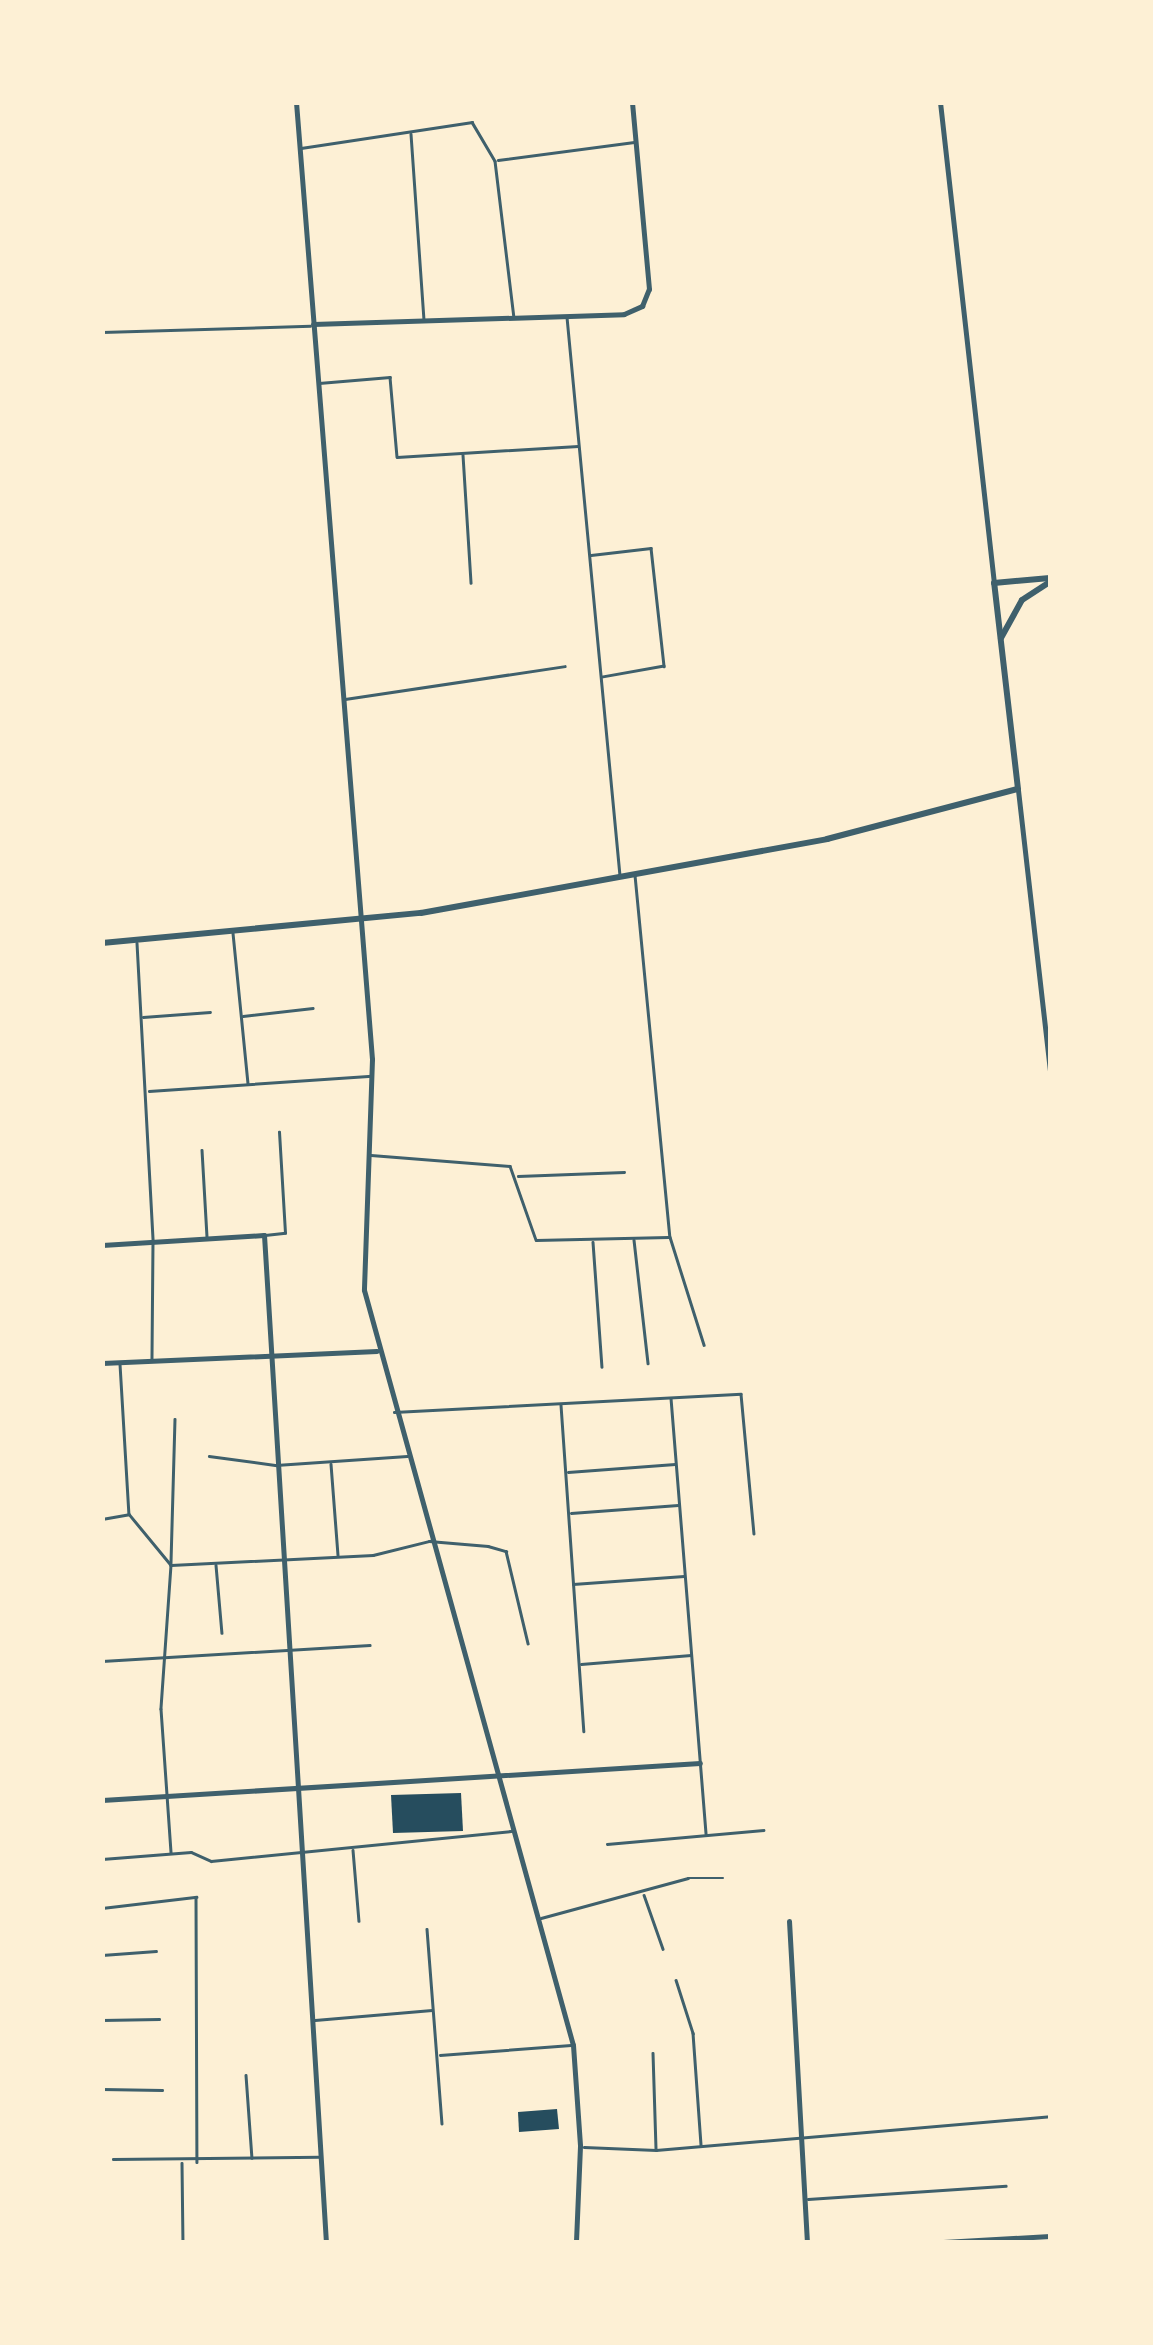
<!DOCTYPE html>
<style>
body{margin:0}
#map{position:relative;width:1153px;height:2345px;overflow:hidden;background:#fdf0d5;font-family:"Asap Condensed",sans-serif}
div>[style]{position:absolute}
.building>*{inset:0;background:#264d5e}
.service>*{height:2.5px;margin:-1.25px;padding:0 1.25px;transform-origin:1.25px;border-radius:1.25px;background:#3f606c}
.minor>*{height:5px;margin:-2.5px;padding:0 2.5px;transform-origin:2.5px;border-radius:2.5px;background:#3f606c}
.tertiary>*{height:6px;margin:-3px;padding:0 3px;transform-origin:3px;border-radius:3px;background:#3f606c}
span{translate:-50% -50%;white-space:nowrap;text-align:center;line-height:1.15;-webkit-text-stroke:9px #fdf0d5;paint-order:stroke}
.frame{position:absolute;inset:0;border:105px solid #fdf0d5;pointer-events:none}
</style>
<div id="map">
<div class="building">
<div style="clip-path:polygon(461px 1793px,463px 1831px,393px 1833px,391px 1795px)"></div>
<div style="clip-path:polygon(557px 2109px,559px 2129px,519px 2132px,518px 2112px)"></div>
</div>
<div class="service">
<div style="left:411px;top:134px;width:186px;rotate:86deg"></div>
<div style="left:301px;top:148px;width:173px;rotate:-8.6deg"></div>
<div style="left:472px;top:122px;width:45px;rotate:59.5deg"></div>
<div style="left:495px;top:161px;width:157px;rotate:83.1deg"></div>
<div style="left:498px;top:160px;width:137px;rotate:-7.5deg"></div>
<div style="left:567px;top:317px;width:562px;rotate:84.58deg"></div>
<div style="left:102px;top:332px;width:208px;rotate:-1.7deg"></div>
<div style="left:319px;top:383px;width:71px;rotate:-4.8deg"></div>
<div style="left:390px;top:377px;width:80px;rotate:85deg"></div>
<div style="left:397px;top:457px;width:181px;rotate:-3.5deg"></div>
<div style="left:463px;top:455px;width:128px;rotate:86.4deg"></div>
<div style="left:591px;top:555px;width:60px;rotate:-6.7deg"></div>
<div style="left:651px;top:548px;width:119px;rotate:83.7deg"></div>
<div style="left:664px;top:666px;width:63px;rotate:169.9deg"></div>
<div style="left:345px;top:699px;width:222px;rotate:-8.5deg"></div>
<div style="left:635px;top:875px;width:364px;rotate:84.5deg"></div>
<div style="left:670px;top:1237px;width:113px;rotate:72.5deg"></div>
<div style="left:233px;top:933px;width:151px;rotate:84.3deg"></div>
<div style="left:137px;top:943px;width:299px;rotate:86.9deg"></div>
<div style="left:153px;top:1242px;width:117px;rotate:90.5deg"></div>
<div style="left:243px;top:1016px;width:70px;rotate:-6.5deg"></div>
<div style="left:143px;top:1017px;width:67px;rotate:-4.3deg"></div>
<div style="left:149px;top:1091px;width:223px;rotate:-3.9deg"></div>
<div style="left:202px;top:1150px;width:88px;rotate:86.7deg"></div>
<div style="left:371px;top:1155px;width:139px;rotate:4.5deg"></div>
<div style="left:510px;top:1166px;width:78px;rotate:70.6deg"></div>
<div style="left:536px;top:1240px;width:132px;rotate:-1.3deg"></div>
<div style="left:518px;top:1176px;width:106px;rotate:-2.2deg"></div>
<div style="left:265px;top:1235px;width:20px;rotate:-6deg"></div>
<div style="left:285px;top:1233px;width:101px;rotate:-93.4deg"></div>
<div style="left:634px;top:1240px;width:124px;rotate:83.5deg"></div>
<div style="left:593px;top:1242px;width:125px;rotate:85.9deg"></div>
<div style="left:120px;top:1364px;width:150px;rotate:86.6deg"></div>
<div style="left:129px;top:1514px;width:66px;rotate:50.5deg"></div>
<div style="left:171px;top:1565px;width:144px;rotate:94deg"></div>
<div style="left:161px;top:1709px;width:144px;rotate:86deg"></div>
<div style="left:671px;top:1398px;width:437px;rotate:85.4deg"></div>
<div style="left:561px;top:1405px;width:327px;rotate:86deg"></div>
<div style="left:394px;top:1412px;width:347px;rotate:-3deg"></div>
<div style="left:741px;top:1394px;width:140px;rotate:84.7deg"></div>
<div style="left:175px;top:1419px;width:146px;rotate:91.6deg"></div>
<div style="left:171px;top:1565px;width:202px;rotate:-2.8deg"></div>
<div style="left:373px;top:1555px;width:58px;rotate:-14deg"></div>
<div style="left:429px;top:1541px;width:59px;rotate:4.8deg"></div>
<div style="left:488px;top:1546px;width:19px;rotate:16deg"></div>
<div style="left:506px;top:1551px;width:95px;rotate:76.6deg"></div>
<div style="left:209px;top:1456px;width:68px;rotate:7.7deg"></div>
<div style="left:276px;top:1465px;width:131px;rotate:-3.9deg"></div>
<div style="left:331px;top:1464px;width:91px;rotate:85.6deg"></div>
<div style="left:568px;top:1472px;width:107px;rotate:-4.3deg"></div>
<div style="left:571px;top:1513px;width:107px;rotate:-4.3deg"></div>
<div style="left:102px;top:1519px;width:27px;rotate:-10deg"></div>
<div style="left:216px;top:1565px;width:68px;rotate:85deg"></div>
<div style="left:573px;top:1584px;width:111px;rotate:-4.1deg"></div>
<div style="left:102px;top:1661px;width:268px;rotate:-3.4deg"></div>
<div style="left:581px;top:1664px;width:110px;rotate:-4.7deg"></div>
<div style="left:607px;top:1844px;width:157px;rotate:-5.1deg"></div>
<div style="left:353px;top:1850px;width:71px;rotate:85.2deg"></div>
<div style="left:102px;top:1859px;width:89px;rotate:-4.5deg"></div>
<div style="left:191px;top:1852px;width:22px;rotate:24deg"></div>
<div style="left:211px;top:1861px;width:301px;rotate:-5.7deg"></div>
<div style="left:644px;top:1895px;width:57px;rotate:70.6deg"></div>
<div style="left:102px;top:1908px;width:95px;rotate:-6.7deg"></div>
<div style="left:196px;top:1897px;width:265px;rotate:89.8deg"></div>
<div style="left:541px;top:1918px;width:152px;rotate:-15.2deg"></div>
<div style="left:688px;top:1878px;width:35px"></div>
<div style="left:427px;top:1929px;width:195px;rotate:85.6deg"></div>
<div style="left:102px;top:1955px;width:54px;rotate:-4.2deg"></div>
<div style="left:676px;top:1980px;width:56px;rotate:72.2deg"></div>
<div style="left:693px;top:2033px;width:112px;rotate:85.9deg"></div>
<div style="left:102px;top:2020px;width:57px;rotate:-1deg"></div>
<div style="left:315px;top:2020px;width:117px;rotate:-4.9deg"></div>
<div style="left:653px;top:2053px;width:96px;rotate:88.2deg"></div>
<div style="left:440px;top:2055px;width:131px;rotate:-4.4deg"></div>
<div style="left:246px;top:2075px;width:83px;rotate:85.9deg"></div>
<div style="left:102px;top:2089px;width:60px;rotate:1deg"></div>
<div style="left:584px;top:2147px;width:72px;rotate:2.4deg"></div>
<div style="left:656px;top:2150px;width:395px;rotate:-4.9deg"></div>
<div style="left:113px;top:2159px;width:206px;rotate:-0.6deg"></div>
<div style="left:182px;top:2163px;width:79px;rotate:89.3deg"></div>
<div style="left:808px;top:2199px;width:198px;rotate:-3.8deg"></div>
</div>
<div class="minor">
<div style="left:296px;top:102px;width:960px;rotate:85.46deg"></div>
<div style="left:372px;top:1059px;width:231px;rotate:92deg"></div>
<div style="left:364px;top:1290px;width:783px;rotate:74.53deg"></div>
<div style="left:573px;top:2045px;width:101px;rotate:86deg"></div>
<div style="left:580px;top:2146px;width:96px;rotate:92.4deg"></div>
<div style="left:940px;top:102px;width:484px;rotate:83.6deg"></div>
<div style="left:313px;top:324px;width:311px;rotate:-1.8deg"></div>
<div style="left:624px;top:314px;width:20px;rotate:-24deg"></div>
<div style="left:642px;top:306px;width:18px;rotate:-68deg"></div>
<div style="left:649px;top:289px;width:188px;rotate:-95.2deg"></div>
<div style="left:1018px;top:790px;width:282px;rotate:83.5deg"></div>
<div style="left:102px;top:1245px;width:162px;rotate:-3.5deg"></div>
<div style="left:264px;top:1235px;width:1009px;rotate:86.48deg"></div>
<div style="left:102px;top:1363px;width:275px;rotate:-2.5deg"></div>
<div style="left:102px;top:1800px;width:599px;rotate:-3.54deg"></div>
<div style="left:789px;top:1921px;width:322px;rotate:86.8deg"></div>
<div style="left:943px;top:2242px;width:107px;rotate:-3.2deg"></div>
</div>
<div class="tertiary">
<div style="left:1001px;top:638px;width:43px;rotate:-61.1deg"></div>
<div style="left:1022px;top:600px;width:33px;rotate:-33deg"></div>
<div style="left:102px;top:943px;width:320px;rotate:-5.4deg"></div>
<div style="left:421px;top:913px;width:413px;rotate:-10.3deg"></div>
<div style="left:827px;top:839px;width:197px;rotate:-14.7deg"></div>
<div style="left:1018px;top:789px;width:207px;rotate:-96.6deg"></div>
<div style="left:994px;top:583px;width:56px;rotate:-5.1deg"></div>
</div>
<div class="frame"></div>
</div>
